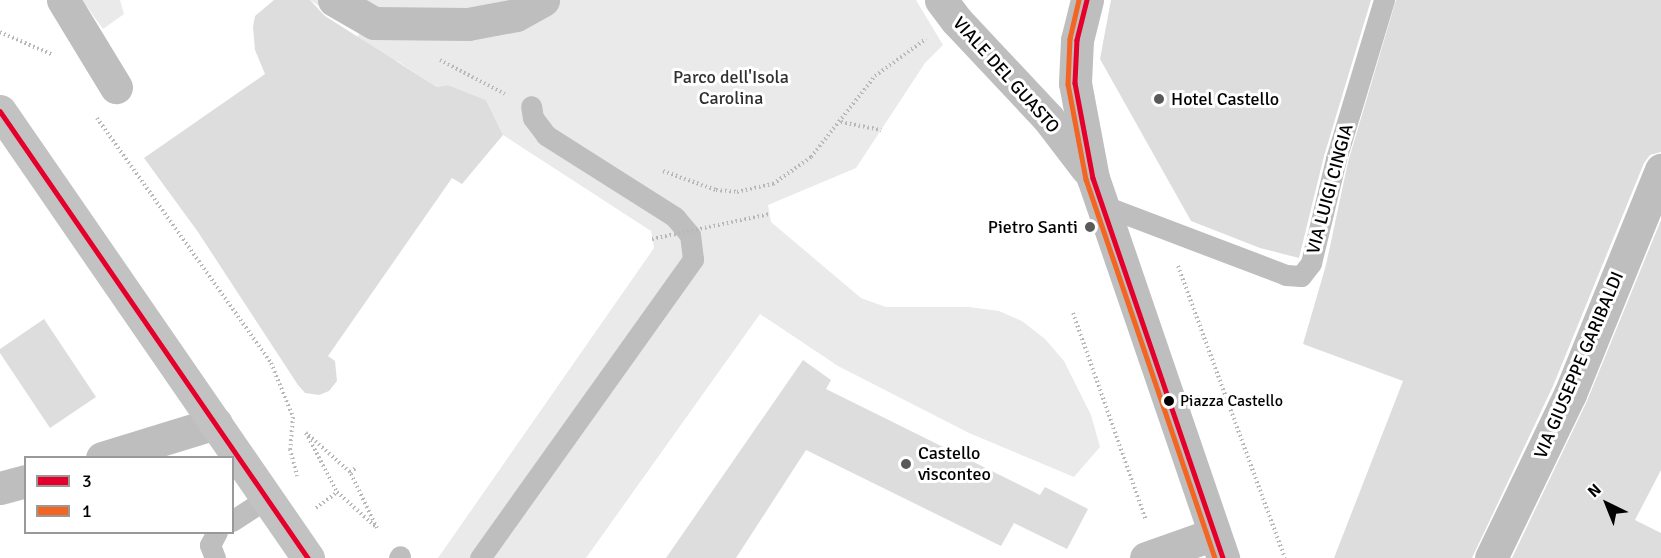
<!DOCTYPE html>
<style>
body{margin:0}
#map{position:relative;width:1661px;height:558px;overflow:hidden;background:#fff;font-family:Signika,sans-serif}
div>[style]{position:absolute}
.green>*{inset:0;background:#eaeaea}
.building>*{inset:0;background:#ddd}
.path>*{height:4px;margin-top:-2px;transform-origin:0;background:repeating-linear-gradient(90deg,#b8b8b8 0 1.5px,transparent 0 4.5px)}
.lane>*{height:21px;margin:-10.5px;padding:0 10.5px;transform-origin:10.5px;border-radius:10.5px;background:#bebebe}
.street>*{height:33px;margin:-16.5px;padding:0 16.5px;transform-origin:16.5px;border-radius:16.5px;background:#bebebe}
.secondary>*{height:33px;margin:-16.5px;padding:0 16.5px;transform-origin:16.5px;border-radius:16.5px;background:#c2c2c2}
.path-bridge>*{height:4px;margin-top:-2px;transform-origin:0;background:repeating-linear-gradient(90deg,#b8b8b8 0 1.5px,transparent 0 4.5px)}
.bus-1>*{height:4.5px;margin:-2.25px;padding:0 2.25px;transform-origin:2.25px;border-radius:2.25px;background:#e4002b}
.bus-2>*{height:4.5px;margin:-2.25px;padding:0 2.25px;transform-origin:2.25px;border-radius:2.25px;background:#f26522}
.dots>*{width:16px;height:16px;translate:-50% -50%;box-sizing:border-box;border:3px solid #fff;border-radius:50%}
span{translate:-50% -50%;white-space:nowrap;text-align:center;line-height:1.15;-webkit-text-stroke:6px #fff;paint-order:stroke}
.bus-label{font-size:16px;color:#000}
.left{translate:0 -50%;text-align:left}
.street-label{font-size:18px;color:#000}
.park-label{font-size:18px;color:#303030}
.poi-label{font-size:18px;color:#000}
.right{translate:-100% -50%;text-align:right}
.legend{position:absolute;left:24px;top:456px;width:210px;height:78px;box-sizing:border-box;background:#fff;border:2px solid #999;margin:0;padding:8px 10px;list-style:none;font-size:18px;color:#000}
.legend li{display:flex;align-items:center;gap:12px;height:30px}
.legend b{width:30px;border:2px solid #999}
.north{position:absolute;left:1577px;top:474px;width:60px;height:60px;-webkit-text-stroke:4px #fff;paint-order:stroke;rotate:317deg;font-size:16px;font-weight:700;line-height:24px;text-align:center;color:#000}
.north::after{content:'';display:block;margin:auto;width:21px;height:27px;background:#000;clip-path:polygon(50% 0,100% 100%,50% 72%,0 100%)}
</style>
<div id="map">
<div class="green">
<div style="clip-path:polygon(82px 0,120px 0,124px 14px,103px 29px)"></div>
<div style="clip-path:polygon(310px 0,916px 0,943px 45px,925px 63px,856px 168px,768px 205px,771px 222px,861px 298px,886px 307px,969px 307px,999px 311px,1022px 321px,1045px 339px,1064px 361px,1091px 415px,1100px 447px,1074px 477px,969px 433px,838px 366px,760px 314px,586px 558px,438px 558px,654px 248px,651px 231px,503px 135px,486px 100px,448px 85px,437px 87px,397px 61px,393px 66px,356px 39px,360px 33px)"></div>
</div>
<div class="building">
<div style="clip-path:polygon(274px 0,310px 0,325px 16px,437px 87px,448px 85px,486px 100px,503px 135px,462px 184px,452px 178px,328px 356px,335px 361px,337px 381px,329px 391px,319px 395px,305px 393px,298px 385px,198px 232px,144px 158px,265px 74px,255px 50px,253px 27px,255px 16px)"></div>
<div style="clip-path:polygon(1111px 0,1371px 0,1324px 156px,1299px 258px,1260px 248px,1191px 221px,1100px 59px)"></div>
<div style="clip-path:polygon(1396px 0,1661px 0,1661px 152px,1650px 155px,1644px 163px,1553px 386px,1472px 558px,1334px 558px,1403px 381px,1303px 344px,1326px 265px,1348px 162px)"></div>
<div style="clip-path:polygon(1661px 220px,1661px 470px,1635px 520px,1661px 533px,1661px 558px,1512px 558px,1587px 401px)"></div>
<div style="clip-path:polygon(44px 319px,96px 397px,50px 428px,0 353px,0 349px)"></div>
<div style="clip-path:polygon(803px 360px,831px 380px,826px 389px,1040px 495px,1045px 487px,1088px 509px,1067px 549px,1014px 523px,1001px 546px,806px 450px,736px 558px,666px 558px)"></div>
</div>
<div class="path">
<div style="left:0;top:32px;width:58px;rotate:23.5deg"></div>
<div style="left:440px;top:60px;width:73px;rotate:27.6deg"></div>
<div style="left:97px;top:118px;width:301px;rotate:54.6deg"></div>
<div style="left:271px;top:363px;width:58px;rotate:67.8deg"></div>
<div style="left:293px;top:417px;width:32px;rotate:95deg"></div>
<div style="left:290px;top:449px;width:28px;rotate:75deg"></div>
<div style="left:841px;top:122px;width:41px;rotate:11.3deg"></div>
<div style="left:663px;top:171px;width:56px;rotate:19.7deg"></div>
<div style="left:716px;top:190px;width:21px;rotate:5deg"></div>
<div style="left:737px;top:192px;width:37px;rotate:-13deg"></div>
<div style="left:773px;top:184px;width:47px;rotate:-35.4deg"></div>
<div style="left:811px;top:157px;width:103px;rotate:-51.7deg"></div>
<div style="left:875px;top:76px;width:63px;rotate:-36deg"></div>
<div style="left:1178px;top:266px;width:311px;rotate:69.9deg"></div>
<div style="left:1073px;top:313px;width:219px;rotate:70.6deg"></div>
<div style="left:350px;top:472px;width:7px;rotate:-34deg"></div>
<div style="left:316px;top:508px;width:26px;rotate:-37deg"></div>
<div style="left:337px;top:492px;width:54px;rotate:42deg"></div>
<div style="left:377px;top:528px;width:62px;rotate:-115.7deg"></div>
<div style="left:350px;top:472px;width:59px;rotate:-138.4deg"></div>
<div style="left:306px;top:433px;width:67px;rotate:62.3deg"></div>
</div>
<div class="lane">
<div style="left:1102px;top:205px;width:197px;rotate:20.8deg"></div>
<div style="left:1286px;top:275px;width:15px;rotate:4deg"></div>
<div style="left:1301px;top:276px;width:16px;rotate:-52deg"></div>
<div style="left:1311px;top:263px;width:107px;rotate:-76.5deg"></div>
<div style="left:1336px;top:159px;width:166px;rotate:-73.2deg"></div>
<div style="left:232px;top:521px;width:42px;rotate:-33.3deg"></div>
<div style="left:215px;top:558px;width:14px;rotate:-111deg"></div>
<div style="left:210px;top:545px;width:15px;rotate:-62deg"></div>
<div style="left:399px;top:558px;width:2px;rotate:-63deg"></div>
<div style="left:480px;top:558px;width:367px;rotate:-54.5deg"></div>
<div style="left:693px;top:259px;width:24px;rotate:-97deg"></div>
<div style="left:690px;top:235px;width:23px;rotate:-130deg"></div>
<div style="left:675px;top:217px;width:153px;rotate:-147.6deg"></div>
<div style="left:546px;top:135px;width:21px;rotate:-127deg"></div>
<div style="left:533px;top:118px;width:12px;rotate:-99deg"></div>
</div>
<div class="street">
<div style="left:63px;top:0;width:102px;rotate:58.7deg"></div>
<div style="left:334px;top:0;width:46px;rotate:29.9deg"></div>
<div style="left:374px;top:23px;width:94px;rotate:0.6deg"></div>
<div style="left:468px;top:24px;width:49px;rotate:-10.6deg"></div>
<div style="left:516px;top:15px;width:31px;rotate:-29deg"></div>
<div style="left:941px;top:0;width:25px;rotate:53deg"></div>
<div style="left:956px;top:20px;width:134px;rotate:46.8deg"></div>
<div style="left:1048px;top:118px;width:64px;rotate:52.6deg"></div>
<div style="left:1087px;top:0;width:41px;rotate:104deg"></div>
<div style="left:1077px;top:40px;width:43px;rotate:92.7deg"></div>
<div style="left:1075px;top:83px;width:97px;rotate:79.3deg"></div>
<div style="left:1093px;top:178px;width:402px;rotate:71.1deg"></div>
<div style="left:102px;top:458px;width:119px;rotate:-17.1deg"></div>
<div style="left:0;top:488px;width:27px;rotate:-15deg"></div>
<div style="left:1146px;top:558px;width:72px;rotate:-19.4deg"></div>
<div style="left:1491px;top:558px;width:182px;rotate:-64.3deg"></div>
<div style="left:1570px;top:394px;width:242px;rotate:-67.9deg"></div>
</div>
<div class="secondary">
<div style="left:0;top:111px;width:543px;rotate:55.43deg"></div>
</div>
<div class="path-bridge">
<div style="left:652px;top:239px;width:121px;rotate:-12deg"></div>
</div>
<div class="bus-1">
<div style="left:1087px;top:0;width:41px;rotate:104deg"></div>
<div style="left:1077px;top:40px;width:43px;rotate:92.7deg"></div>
<div style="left:1075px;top:83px;width:97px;rotate:79.3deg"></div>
<div style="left:1093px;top:178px;width:402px;rotate:71.1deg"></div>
<div style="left:0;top:111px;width:543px;rotate:55.43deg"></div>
</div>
<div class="bus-2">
<div style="left:1079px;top:0;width:40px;rotate:103deg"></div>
<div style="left:1070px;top:39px;width:45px;rotate:92.5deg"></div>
<div style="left:1068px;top:84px;width:97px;rotate:79.3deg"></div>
<div style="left:1086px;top:179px;width:400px;rotate:71.2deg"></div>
</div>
<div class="dots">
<div style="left:1159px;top:99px;background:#595959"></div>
<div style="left:1090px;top:227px;background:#595959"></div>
<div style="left:1169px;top:401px;background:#000"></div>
<div style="left:906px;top:464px;background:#595959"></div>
</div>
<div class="bus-label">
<span class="left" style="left:1180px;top:401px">Piazza Castello</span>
</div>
<div class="street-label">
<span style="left:1006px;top:75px;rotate:48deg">VIALE DEL GUASTO</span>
<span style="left:1330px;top:189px;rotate:-75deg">VIA LUIGI CINGIA</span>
<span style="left:1579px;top:365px;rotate:-67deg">VIA GIUSEPPE GARIBALDI</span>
</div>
<div class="park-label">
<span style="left:731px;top:88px">Parco dell'Isola<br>Carolina</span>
</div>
<div class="poi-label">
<span class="left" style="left:1171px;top:99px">Hotel Castello</span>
<span class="right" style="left:1078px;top:227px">Pietro Santi</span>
<span class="left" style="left:918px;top:464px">Castello<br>visconteo</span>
</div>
<ul class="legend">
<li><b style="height:8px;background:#e4002b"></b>3</li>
<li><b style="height:8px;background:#f26522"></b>1</li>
</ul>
<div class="north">N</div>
</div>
